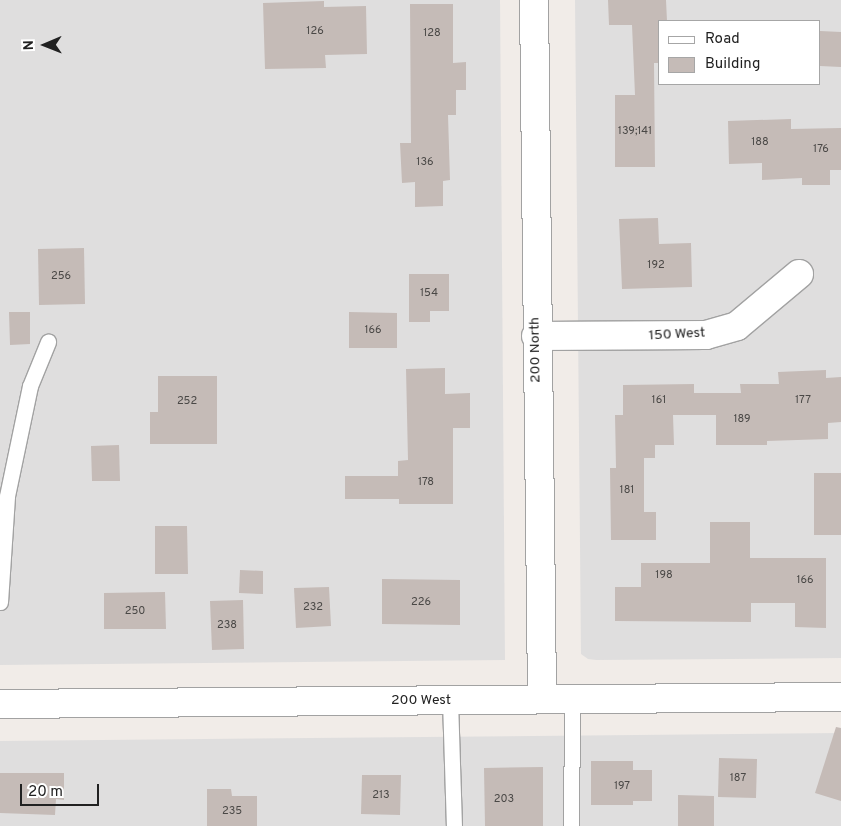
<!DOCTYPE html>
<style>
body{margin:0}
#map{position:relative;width:841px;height:826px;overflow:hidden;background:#f1ece8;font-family:Overpass,sans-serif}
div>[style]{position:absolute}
.residential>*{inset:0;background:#dfdede}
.building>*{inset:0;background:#c5bbb7}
.roads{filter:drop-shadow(1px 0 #a2a2a2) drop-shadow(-1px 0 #a2a2a2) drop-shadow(0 1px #a2a2a2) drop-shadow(0 -1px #a2a2a2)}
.service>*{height:15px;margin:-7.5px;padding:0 7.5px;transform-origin:7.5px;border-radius:7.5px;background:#fff}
.minor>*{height:28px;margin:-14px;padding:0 14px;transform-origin:14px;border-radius:14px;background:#fff}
span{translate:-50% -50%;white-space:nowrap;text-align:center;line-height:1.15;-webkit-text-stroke:4.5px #fff;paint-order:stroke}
.number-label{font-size:11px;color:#4a4846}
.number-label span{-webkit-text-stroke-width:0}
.street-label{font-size:14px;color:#212121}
.legend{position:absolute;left:658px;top:20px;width:162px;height:65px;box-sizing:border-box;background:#fff;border:1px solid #a6a6a6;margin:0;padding:6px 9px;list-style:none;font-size:15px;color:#212121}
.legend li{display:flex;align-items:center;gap:10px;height:25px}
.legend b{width:25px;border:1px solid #a6a6a6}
.north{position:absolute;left:20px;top:20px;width:50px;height:50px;-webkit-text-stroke:4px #fff;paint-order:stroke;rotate:269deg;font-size:14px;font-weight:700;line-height:20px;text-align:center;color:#212121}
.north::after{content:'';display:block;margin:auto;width:18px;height:22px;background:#212121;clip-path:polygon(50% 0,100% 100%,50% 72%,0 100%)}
.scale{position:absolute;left:20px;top:784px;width:79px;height:22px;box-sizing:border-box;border:2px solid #212121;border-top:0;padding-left:6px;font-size:15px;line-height:18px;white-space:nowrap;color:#212121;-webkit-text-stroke:4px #fff;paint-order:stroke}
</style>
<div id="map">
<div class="residential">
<div style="clip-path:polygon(0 0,500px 0,505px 660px,0 665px)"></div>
<div style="clip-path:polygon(evenodd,575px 0,841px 0,841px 658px,596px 660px,588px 659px,581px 654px,575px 0,660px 21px,820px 21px,820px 84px,660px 84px,660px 21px)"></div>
<div style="clip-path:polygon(841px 733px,841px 826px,0 826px,0 741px)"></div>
</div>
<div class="building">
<div style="clip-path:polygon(608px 0,666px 0,667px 21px,660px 21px,660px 63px,654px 63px,655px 167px,615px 167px,615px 95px,635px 95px,632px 25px,609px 25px)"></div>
<div style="clip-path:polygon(324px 1px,324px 7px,366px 6px,367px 54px,325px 55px,326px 68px,265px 69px,263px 3px)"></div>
<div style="clip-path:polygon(410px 4px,453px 4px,453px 63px,466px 62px,466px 90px,456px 90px,456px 115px,448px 115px,450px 180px,443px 181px,443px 206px,415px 207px,415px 182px,402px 183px,400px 143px,411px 143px)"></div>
<div style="clip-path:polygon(820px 31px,841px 32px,841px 67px,820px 66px)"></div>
<div style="clip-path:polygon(791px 119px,791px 129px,841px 128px,841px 170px,830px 170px,830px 185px,802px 185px,802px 178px,762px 180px,762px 163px,729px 164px,728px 121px)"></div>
<div style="clip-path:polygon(658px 218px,659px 244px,691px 243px,692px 287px,622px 289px,619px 219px)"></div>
<div style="clip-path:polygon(84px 248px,85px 304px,39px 305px,38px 249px)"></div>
<div style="clip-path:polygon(409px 274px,449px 274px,449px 311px,430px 311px,430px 322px,409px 322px)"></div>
<div style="clip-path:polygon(9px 312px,30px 312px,30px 344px,10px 345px)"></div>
<div style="clip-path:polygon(349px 312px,397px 313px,397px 348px,349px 348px)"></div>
<div style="clip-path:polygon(445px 368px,445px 394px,470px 393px,470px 428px,453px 428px,453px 504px,399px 504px,399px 499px,345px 499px,345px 476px,398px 476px,398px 461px,408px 460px,406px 369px)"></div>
<div style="clip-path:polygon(826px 370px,826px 378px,841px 377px,841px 422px,828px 423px,828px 439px,767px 441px,767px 445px,716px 445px,716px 415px,673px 415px,674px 445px,655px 445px,655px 458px,644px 458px,644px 512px,656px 512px,656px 540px,611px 540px,610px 468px,616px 468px,615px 415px,623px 415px,623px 385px,694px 384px,694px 393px,741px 393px,740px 384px,779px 384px,778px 372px)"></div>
<div style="clip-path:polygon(158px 376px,217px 376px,217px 444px,150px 444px,150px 412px,158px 412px)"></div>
<div style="clip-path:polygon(119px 445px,120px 481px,92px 481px,91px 446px)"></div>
<div style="clip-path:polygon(814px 473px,841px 473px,841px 535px,814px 535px)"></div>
<div style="clip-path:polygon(710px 522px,750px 522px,750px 558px,826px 558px,826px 628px,795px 627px,795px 603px,751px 603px,751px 622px,615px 621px,615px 587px,641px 587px,641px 563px,710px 563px)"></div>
<div style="clip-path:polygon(155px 526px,187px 526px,188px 574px,155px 574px)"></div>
<div style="clip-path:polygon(240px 570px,263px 571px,263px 594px,239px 593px)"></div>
<div style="clip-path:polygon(382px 579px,460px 580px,460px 625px,382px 624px)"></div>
<div style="clip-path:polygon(329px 587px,331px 626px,296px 628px,294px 588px)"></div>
<div style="clip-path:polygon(165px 592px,166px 629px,104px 629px,104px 593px)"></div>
<div style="clip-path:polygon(243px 600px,244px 649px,212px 650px,210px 601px)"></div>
<div style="clip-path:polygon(836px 727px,841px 728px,841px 801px,815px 793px)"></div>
<div style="clip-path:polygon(719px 758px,757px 759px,756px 798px,718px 797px)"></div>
<div style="clip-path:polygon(591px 761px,633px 761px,633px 770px,652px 770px,652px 801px,633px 801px,633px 805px,591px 805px)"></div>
<div style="clip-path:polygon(543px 767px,543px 826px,485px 826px,484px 768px)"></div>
<div style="clip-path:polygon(0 773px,64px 773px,64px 800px,56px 799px,55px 815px,0 813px)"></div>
<div style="clip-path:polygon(362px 775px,401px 775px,400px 815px,361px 814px)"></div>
<div style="clip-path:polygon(207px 789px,231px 789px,232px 796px,257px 796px,257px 826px,207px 826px)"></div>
<div style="clip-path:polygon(678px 795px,714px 796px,714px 826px,678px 826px)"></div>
</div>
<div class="roads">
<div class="service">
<div style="left:0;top:602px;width:106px;rotate:-86.2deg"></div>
<div style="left:7px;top:496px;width:112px;rotate:-78.2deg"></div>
<div style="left:30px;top:386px;width:48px;rotate:-67.8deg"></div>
<div style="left:450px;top:700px;width:126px;rotate:88.2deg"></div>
<div style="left:571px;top:826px;width:127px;rotate:-89.5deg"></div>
</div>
<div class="minor">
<div style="left:534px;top:0;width:699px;rotate:89.34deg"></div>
<div style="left:536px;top:336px;width:170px;rotate:-0.3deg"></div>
<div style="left:706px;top:335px;width:32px;rotate:-16deg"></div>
<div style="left:737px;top:326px;width:81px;rotate:-40deg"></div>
<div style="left:0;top:704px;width:841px;rotate:-0.48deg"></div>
</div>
</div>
<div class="number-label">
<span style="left:315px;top:31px">126</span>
<span style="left:432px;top:33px">128</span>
<span style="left:635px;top:131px">139;141</span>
<span style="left:760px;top:142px">188</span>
<span style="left:821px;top:149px">176</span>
<span style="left:425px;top:162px">136</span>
<span style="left:656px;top:265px">192</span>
<span style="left:61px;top:276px">256</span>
<span style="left:429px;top:293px">154</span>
<span style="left:373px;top:330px">166</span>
<span style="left:659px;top:400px">161</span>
<span style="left:803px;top:400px">177</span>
<span style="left:187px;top:401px">252</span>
<span style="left:742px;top:419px">189</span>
<span style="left:426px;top:482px">178</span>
<span style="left:627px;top:490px">181</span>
<span style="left:664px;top:575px">198</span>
<span style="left:805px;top:580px">166</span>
<span style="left:421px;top:602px">226</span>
<span style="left:313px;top:607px">232</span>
<span style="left:135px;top:611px">250</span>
<span style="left:227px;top:625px">238</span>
<span style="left:738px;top:778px">187</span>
<span style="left:622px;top:786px">197</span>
<span style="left:381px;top:795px">213</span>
<span style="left:504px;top:799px">203</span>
<span style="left:232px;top:811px">235</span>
</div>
<div class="street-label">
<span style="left:677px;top:335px;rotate:-3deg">150 West</span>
<span style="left:536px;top:350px;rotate:-91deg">200 North</span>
<span style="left:421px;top:701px">200 West</span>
</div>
<ul class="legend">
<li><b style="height:6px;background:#fff"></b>Road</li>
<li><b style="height:14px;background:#c5bbb7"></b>Building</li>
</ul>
<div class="north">N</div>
<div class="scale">20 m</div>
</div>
